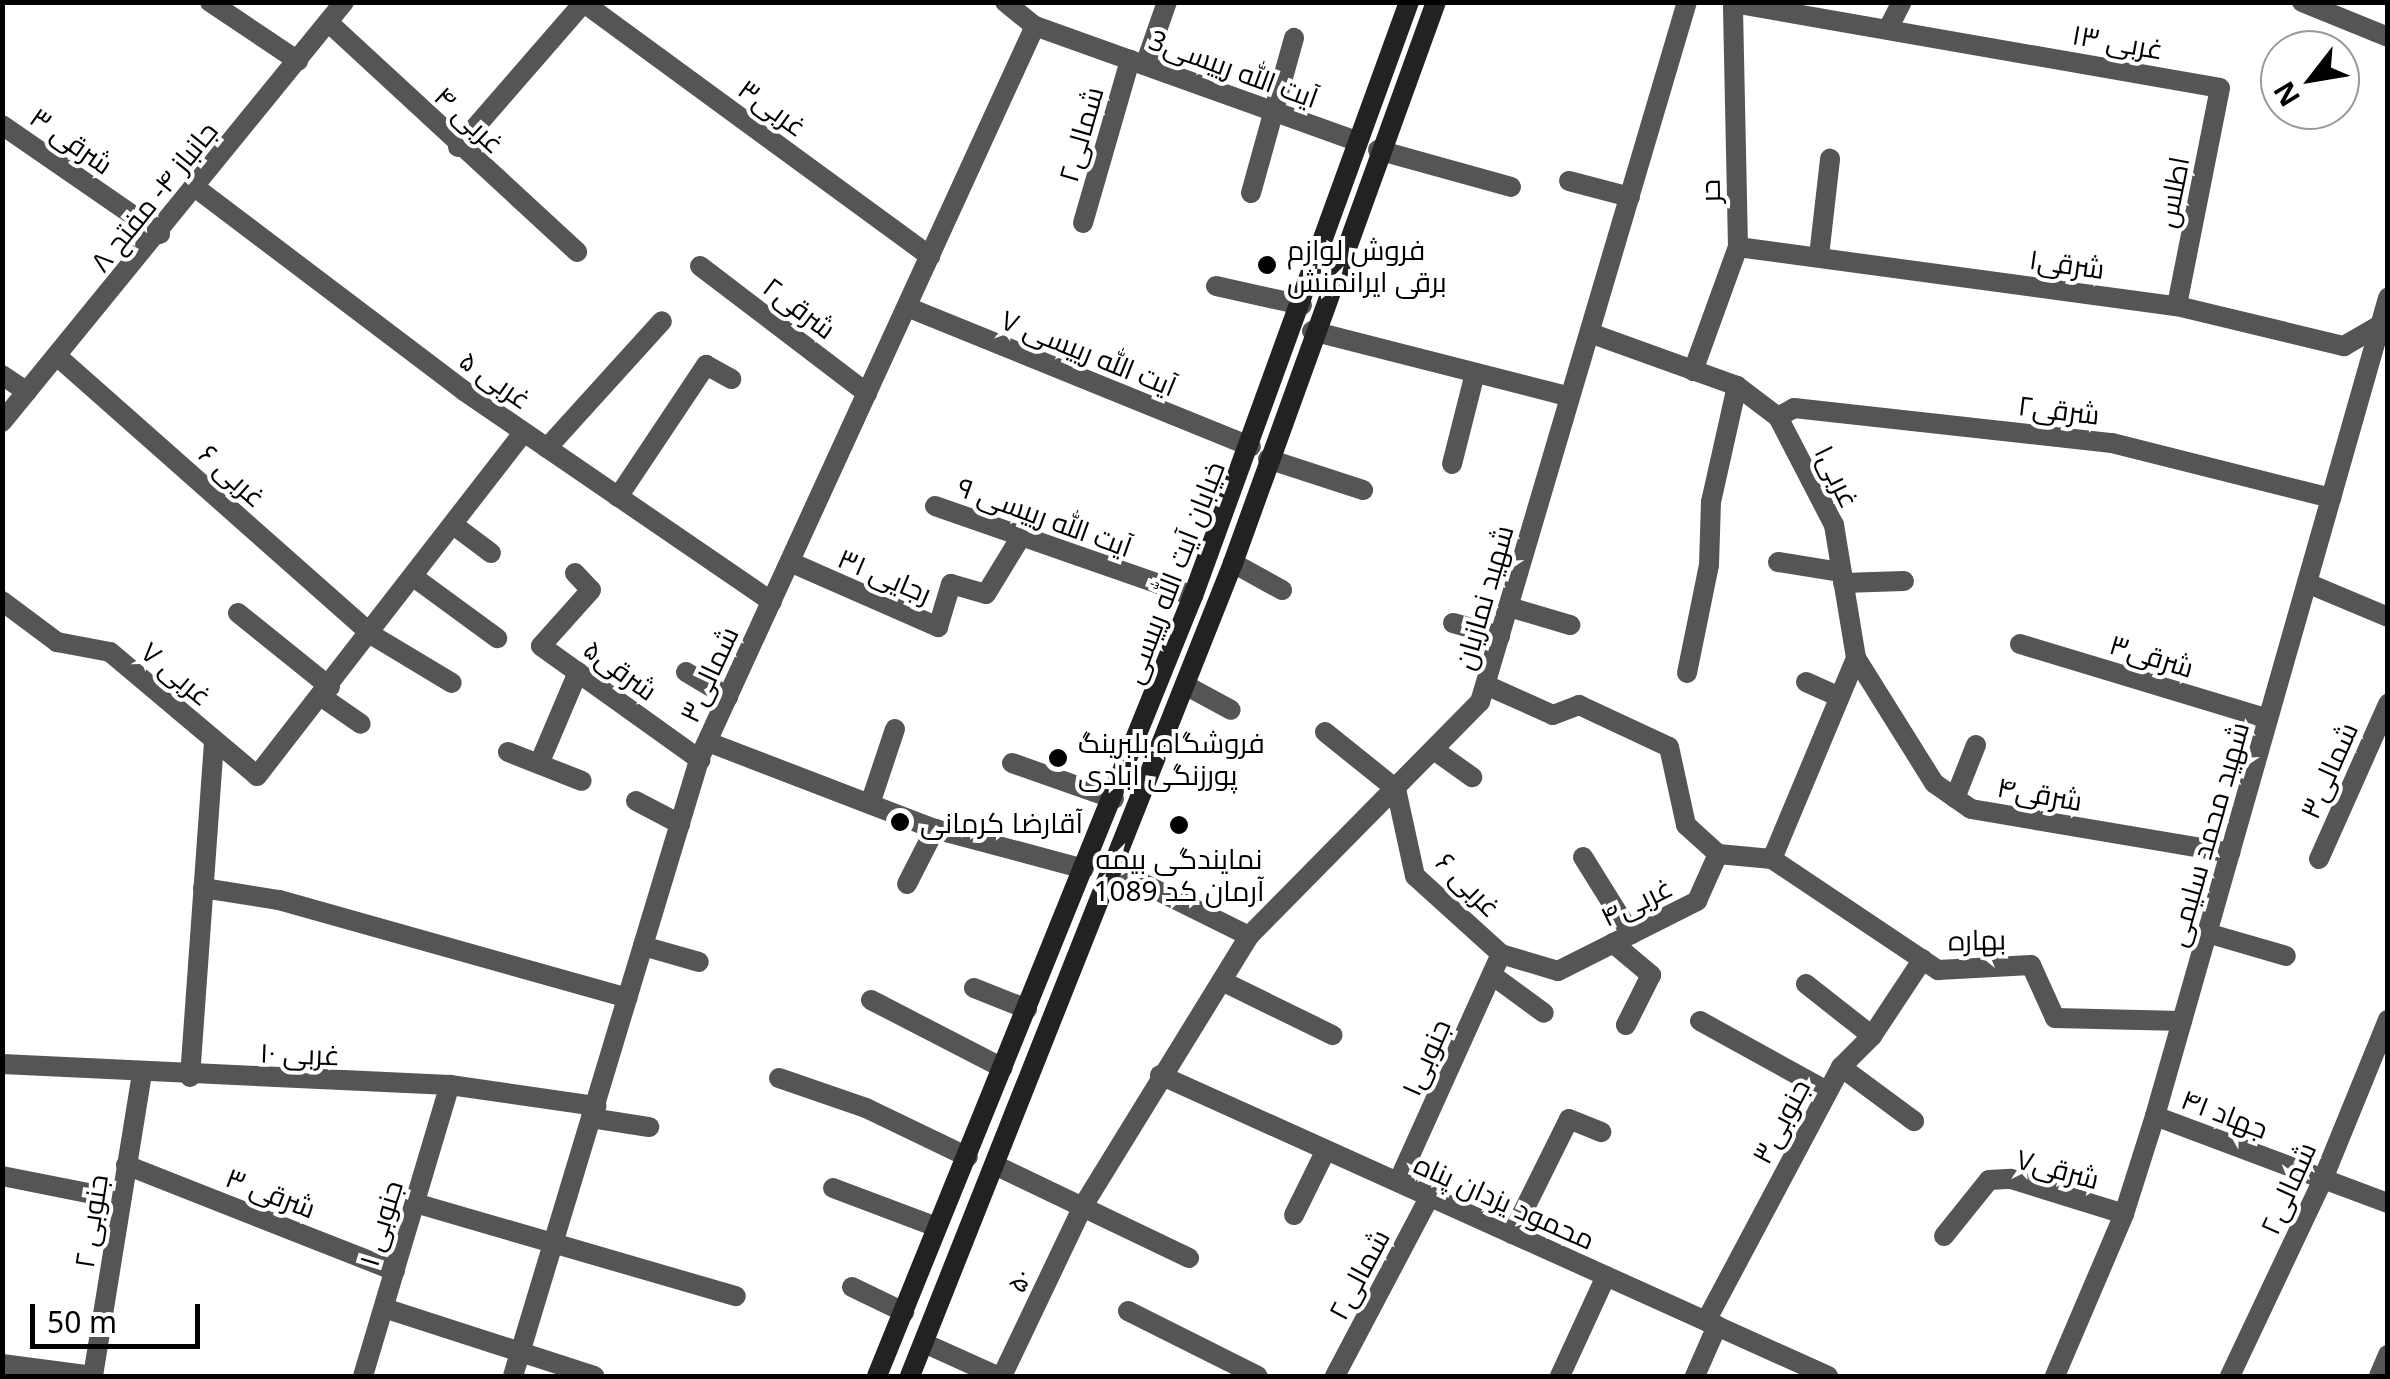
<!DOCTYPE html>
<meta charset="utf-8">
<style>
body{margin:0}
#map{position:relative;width:2390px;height:1379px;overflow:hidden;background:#fff;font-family:"Noto Sans",Cairo,sans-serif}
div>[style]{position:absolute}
.minor>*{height:20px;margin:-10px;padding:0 10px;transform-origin:10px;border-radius:10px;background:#555}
.tertiary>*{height:20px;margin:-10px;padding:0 10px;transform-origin:10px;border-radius:10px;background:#555}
.secondary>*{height:20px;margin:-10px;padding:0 10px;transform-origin:10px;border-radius:10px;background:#222}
.dots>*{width:28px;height:28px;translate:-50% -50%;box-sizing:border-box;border:5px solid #fff;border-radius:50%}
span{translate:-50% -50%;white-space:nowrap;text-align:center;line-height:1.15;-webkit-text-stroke:8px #fff;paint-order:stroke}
.street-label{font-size:28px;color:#000}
.poi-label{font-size:28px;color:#000}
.left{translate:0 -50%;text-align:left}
.frame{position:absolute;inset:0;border:5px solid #000;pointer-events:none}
.north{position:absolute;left:2260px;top:30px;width:100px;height:100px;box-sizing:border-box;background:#fff;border:2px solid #999;border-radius:50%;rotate:239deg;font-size:28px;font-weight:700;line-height:40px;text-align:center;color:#000}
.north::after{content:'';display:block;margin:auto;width:35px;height:45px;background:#000;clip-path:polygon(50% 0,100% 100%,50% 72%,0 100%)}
.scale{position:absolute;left:30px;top:1304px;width:170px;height:45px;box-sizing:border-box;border:5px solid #000;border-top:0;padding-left:12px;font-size:30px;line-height:35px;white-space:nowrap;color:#000;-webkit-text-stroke:8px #fff;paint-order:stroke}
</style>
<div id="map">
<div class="minor">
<div style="left:210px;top:2px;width:106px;rotate:33.8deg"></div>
<div style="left:1005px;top:2px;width:38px;rotate:39deg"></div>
<div style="left:1035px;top:26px;width:342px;rotate:19.7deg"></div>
<div style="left:2302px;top:2px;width:93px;rotate:22.1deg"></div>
<div style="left:584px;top:3px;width:429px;rotate:36.2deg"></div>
<div style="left:328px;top:22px;width:339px;rotate:42.7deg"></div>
<div style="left:1145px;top:65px;width:67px;rotate:-70.8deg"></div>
<div style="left:2px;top:125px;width:192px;rotate:34.6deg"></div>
<div style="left:458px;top:147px;width:192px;rotate:-49deg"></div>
<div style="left:1378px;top:150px;width:138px;rotate:15.5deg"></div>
<div style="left:1569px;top:181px;width:63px;rotate:14.7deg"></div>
<div style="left:196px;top:188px;width:336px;rotate:37.1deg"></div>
<div style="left:464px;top:391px;width:373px;rotate:34.4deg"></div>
<div style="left:1251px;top:193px;width:161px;rotate:-74.5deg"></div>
<div style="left:1083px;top:223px;width:170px;rotate:-73.9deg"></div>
<div style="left:1738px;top:247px;width:443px;rotate:7.7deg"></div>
<div style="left:2177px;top:306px;width:172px;rotate:13.5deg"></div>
<div style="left:2344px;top:346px;width:42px;rotate:-30.3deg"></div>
<div style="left:2380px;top:325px;width:7px;rotate:27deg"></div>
<div style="left:1819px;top:256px;width:98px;rotate:-83.5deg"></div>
<div style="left:700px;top:266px;width:210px;rotate:37.3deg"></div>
<div style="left:1216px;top:286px;width:88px;rotate:12.5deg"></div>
<div style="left:907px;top:307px;width:371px;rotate:22.1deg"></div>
<div style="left:1312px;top:331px;width:266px;rotate:14.3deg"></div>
<div style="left:1590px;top:333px;width:156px;rotate:19.8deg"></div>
<div style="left:1737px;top:386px;width:51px;rotate:37.1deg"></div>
<div style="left:1778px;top:417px;width:122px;rotate:62.6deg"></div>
<div style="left:1834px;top:525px;width:135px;rotate:80.6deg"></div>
<div style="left:1856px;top:658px;width:147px;rotate:58deg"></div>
<div style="left:1934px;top:783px;width:45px;rotate:35.1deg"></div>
<div style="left:1971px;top:809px;width:263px;rotate:9.6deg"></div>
<div style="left:57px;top:356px;width:421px;rotate:41.5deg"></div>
<div style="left:372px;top:635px;width:93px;rotate:31deg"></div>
<div style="left:1693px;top:371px;width:132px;rotate:-70.1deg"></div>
<div style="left:1738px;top:247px;width:244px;rotate:-91.2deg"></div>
<div style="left:1733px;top:3px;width:494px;rotate:9.9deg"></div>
<div style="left:2220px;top:88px;width:222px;rotate:101.2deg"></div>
<div style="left:2px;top:375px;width:30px;rotate:34deg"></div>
<div style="left:1778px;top:417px;width:18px;rotate:-29deg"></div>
<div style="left:1794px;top:408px;width:320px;rotate:6.3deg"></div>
<div style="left:2112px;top:443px;width:226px;rotate:14.1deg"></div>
<div style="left:2px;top:422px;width:542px;rotate:-50.84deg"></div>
<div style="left:547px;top:448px;width:171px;rotate:-47.8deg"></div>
<div style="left:1268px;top:459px;width:100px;rotate:18.1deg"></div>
<div style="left:1452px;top:464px;width:94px;rotate:-75.8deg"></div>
<div style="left:618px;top:497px;width:159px;rotate:-56.3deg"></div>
<div style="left:706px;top:365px;width:29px;rotate:29deg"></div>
<div style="left:935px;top:506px;width:273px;rotate:19.2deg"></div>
<div style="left:455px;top:526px;width:45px;rotate:36.9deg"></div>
<div style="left:790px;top:562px;width:162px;rotate:23.7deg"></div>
<div style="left:938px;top:627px;width:45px;rotate:-73.2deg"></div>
<div style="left:951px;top:584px;width:36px;rotate:16deg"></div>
<div style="left:986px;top:594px;width:63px;rotate:-58.6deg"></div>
<div style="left:1778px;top:562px;width:64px;rotate:9deg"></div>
<div style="left:1233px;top:563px;width:56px;rotate:28.9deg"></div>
<div style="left:575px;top:573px;width:23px;rotate:47deg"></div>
<div style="left:591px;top:590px;width:75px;rotate:131.8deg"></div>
<div style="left:541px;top:646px;width:196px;rotate:35.6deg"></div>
<div style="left:415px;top:578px;width:102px;rotate:36.2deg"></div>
<div style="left:1843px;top:583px;width:61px;rotate:-1.9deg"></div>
<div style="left:2307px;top:583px;width:88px;rotate:22.8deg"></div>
<div style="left:2px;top:601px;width:69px;rotate:36.7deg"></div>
<div style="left:57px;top:642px;width:54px;rotate:10.7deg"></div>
<div style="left:110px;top:652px;width:192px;rotate:40.1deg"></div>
<div style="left:257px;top:776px;width:435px;rotate:-52.2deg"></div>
<div style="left:1509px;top:607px;width:64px;rotate:16.4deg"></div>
<div style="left:238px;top:613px;width:118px;rotate:38.8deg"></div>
<div style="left:1453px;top:623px;width:49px;rotate:15.5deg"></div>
<div style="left:2020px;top:644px;width:259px;rotate:16.8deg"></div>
<div style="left:686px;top:672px;width:49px;rotate:30.8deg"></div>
<div style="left:1687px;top:673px;width:110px;rotate:-78.5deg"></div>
<div style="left:1709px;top:565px;width:63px;rotate:-88.2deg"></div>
<div style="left:1711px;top:502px;width:119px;rotate:-77.4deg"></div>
<div style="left:1806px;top:682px;width:37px;rotate:24deg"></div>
<div style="left:1185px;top:685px;width:52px;rotate:28.5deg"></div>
<div style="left:1486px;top:685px;width:73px;rotate:24.1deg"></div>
<div style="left:1553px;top:715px;width:28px;rotate:-21deg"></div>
<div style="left:1579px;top:705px;width:99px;rotate:25deg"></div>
<div style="left:1669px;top:747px;width:80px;rotate:77.7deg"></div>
<div style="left:1686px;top:825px;width:43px;rotate:42.2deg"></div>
<div style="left:322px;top:697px;width:47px;rotate:34.7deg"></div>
<div style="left:1325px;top:732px;width:91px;rotate:38.8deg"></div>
<div style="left:1396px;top:789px;width:89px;rotate:77.7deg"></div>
<div style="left:1415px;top:876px;width:116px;rotate:42.2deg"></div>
<div style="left:1501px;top:954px;width:59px;rotate:16.6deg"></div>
<div style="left:1558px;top:971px;width:156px;rotate:-26.7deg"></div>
<div style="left:1697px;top:901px;width:51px;rotate:-65.9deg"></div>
<div style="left:1718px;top:854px;width:54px;rotate:5.3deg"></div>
<div style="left:1772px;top:859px;width:200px;rotate:33.8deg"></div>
<div style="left:1938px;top:970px;width:93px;rotate:-3.1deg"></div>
<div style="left:2031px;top:965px;width:58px;rotate:65.6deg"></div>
<div style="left:2055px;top:1018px;width:127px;rotate:1.4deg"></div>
<div style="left:708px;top:742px;width:243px;rotate:21deg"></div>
<div style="left:935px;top:829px;width:154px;rotate:15deg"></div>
<div style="left:1434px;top:750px;width:47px;rotate:35.4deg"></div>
<div style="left:508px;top:752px;width:79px;rotate:21.4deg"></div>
<div style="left:1012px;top:763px;width:108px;rotate:19.4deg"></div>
<div style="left:539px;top:764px;width:100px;rotate:-67deg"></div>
<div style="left:1955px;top:798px;width:57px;rotate:-68.4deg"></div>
<div style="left:636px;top:801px;width:50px;rotate:27.6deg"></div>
<div style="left:870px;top:804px;width:79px;rotate:-71.6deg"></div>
<div style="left:1583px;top:857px;width:91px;rotate:58.1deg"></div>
<div style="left:1772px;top:859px;width:218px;rotate:-67.3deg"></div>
<div style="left:2319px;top:859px;width:170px;rotate:-66deg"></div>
<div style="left:1114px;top:869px;width:151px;rotate:26.4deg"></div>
<div style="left:907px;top:884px;width:62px;rotate:-63deg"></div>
<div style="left:203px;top:888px;width:77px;rotate:9deg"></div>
<div style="left:279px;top:900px;width:362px;rotate:15.7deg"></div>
<div style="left:2207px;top:933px;width:82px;rotate:16.2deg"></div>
<div style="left:1613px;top:943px;width:50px;rotate:40.1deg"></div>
<div style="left:1651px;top:975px;width:56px;rotate:116.6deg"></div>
<div style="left:643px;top:946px;width:58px;rotate:15.9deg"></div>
<div style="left:1492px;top:975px;width:64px;rotate:36.2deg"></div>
<div style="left:1222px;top:981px;width:123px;rotate:26.1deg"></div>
<div style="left:1806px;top:984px;width:84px;rotate:38.2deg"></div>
<div style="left:974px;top:988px;width:57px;rotate:21.6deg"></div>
<div style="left:871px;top:1000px;width:148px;rotate:27.3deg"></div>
<div style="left:1700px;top:1021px;width:145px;rotate:28.9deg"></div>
<div style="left:2px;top:1064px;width:448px;rotate:2.7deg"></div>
<div style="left:450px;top:1085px;width:148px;rotate:8.2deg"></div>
<div style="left:1841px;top:1067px;width:91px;rotate:36.5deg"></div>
<div style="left:1160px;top:1075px;width:733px;rotate:24.26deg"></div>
<div style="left:190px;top:1077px;width:338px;rotate:-85.9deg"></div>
<div style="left:779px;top:1078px;width:92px;rotate:19deg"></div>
<div style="left:866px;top:1108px;width:113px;rotate:25.7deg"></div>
<div style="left:2155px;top:1116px;width:249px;rotate:20.5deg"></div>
<div style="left:591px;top:1118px;width:59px;rotate:8.8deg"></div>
<div style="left:126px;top:1165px;width:289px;rotate:21.5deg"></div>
<div style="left:997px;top:1166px;width:213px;rotate:25.6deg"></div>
<div style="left:2px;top:1176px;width:88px;rotate:11.2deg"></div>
<div style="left:1398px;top:1182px;width:250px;rotate:-65.7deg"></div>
<div style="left:833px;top:1188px;width:111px;rotate:20.6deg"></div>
<div style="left:415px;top:1203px;width:334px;rotate:16.2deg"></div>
<div style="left:1294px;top:1215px;width:72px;rotate:-63.8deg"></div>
<div style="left:1512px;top:1234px;width:128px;rotate:-63.6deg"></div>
<div style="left:1569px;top:1119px;width:35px;rotate:22deg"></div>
<div style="left:1944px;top:1236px;width:72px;rotate:-51.2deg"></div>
<div style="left:1989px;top:1180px;width:22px;rotate:-3deg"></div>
<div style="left:2011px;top:1179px;width:118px;rotate:17.2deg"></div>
<div style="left:852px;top:1287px;width:58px;rotate:25.7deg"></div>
<div style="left:384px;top:1308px;width:221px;rotate:17.9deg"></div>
<div style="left:1128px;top:1311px;width:145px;rotate:26.6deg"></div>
<div style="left:1706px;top:1321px;width:288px;rotate:-62deg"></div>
<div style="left:1841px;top:1067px;width:44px;rotate:-45deg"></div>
<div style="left:1872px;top:1036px;width:92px;rotate:-56.5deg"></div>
<div style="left:924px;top:1343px;width:80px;rotate:24.3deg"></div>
<div style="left:2px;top:1364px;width:92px;rotate:7.5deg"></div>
<div style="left:93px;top:1376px;width:306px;rotate:-80.8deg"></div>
<div style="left:363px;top:1376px;width:304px;rotate:-73.4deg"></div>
<div style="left:513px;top:1376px;width:647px;rotate:-73.19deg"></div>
<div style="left:700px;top:757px;width:804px;rotate:-65.38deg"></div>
<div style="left:1002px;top:1376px;width:188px;rotate:-64.5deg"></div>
<div style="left:1083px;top:1206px;width:317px;rotate:-58.4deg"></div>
<div style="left:1249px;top:936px;width:329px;rotate:-45.4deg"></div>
<div style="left:1480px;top:702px;width:730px;rotate:-73.53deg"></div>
<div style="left:1335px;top:1376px;width:204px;rotate:-62.2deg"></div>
<div style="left:1560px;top:1376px;width:110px;rotate:-65.3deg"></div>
<div style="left:1695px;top:1376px;width:55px;rotate:-66.3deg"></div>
<div style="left:2055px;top:1376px;width:176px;rotate:-66.9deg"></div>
<div style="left:2124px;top:1214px;width:103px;rotate:-72.4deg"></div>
<div style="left:2155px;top:1116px;width:851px;rotate:-74.1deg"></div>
<div style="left:2230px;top:1376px;width:218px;rotate:-64.7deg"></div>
<div style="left:2323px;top:1179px;width:172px;rotate:-67.8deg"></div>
<div style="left:2379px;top:1376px;width:23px;rotate:-67deg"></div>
</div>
<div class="tertiary">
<div style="left:1889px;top:27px;width:28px;rotate:-63deg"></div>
</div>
<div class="secondary">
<div style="left:877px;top:1376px;width:842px;rotate:-67.95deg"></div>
<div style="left:1193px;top:596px;width:632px;rotate:-70.02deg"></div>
<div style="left:910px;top:1376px;width:875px;rotate:-68.33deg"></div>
<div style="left:1233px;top:563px;width:597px;rotate:-70.11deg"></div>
</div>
<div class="dots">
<div style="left:1267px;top:265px;background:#000"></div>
<div style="left:1058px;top:758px;background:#000"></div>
<div style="left:900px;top:822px;background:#000"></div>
<div style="left:1179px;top:825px;background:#000"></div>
</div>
<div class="street-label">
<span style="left:2118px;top:41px;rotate:10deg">غربی ۱۳</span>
<span style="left:1234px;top:68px;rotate:20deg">آیت الله رییسی3</span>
<span style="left:773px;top:107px;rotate:36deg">غربی۳</span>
<span style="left:470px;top:119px;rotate:43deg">غربی ۴</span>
<span style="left:1080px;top:134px;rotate:-74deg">شمالی۲</span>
<span style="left:72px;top:140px;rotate:35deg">شرقی ۳</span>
<span style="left:1709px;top:191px;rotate:-91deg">حر</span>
<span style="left:2172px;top:192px;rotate:-79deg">اطلس</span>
<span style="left:153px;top:196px;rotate:-51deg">جانباز ۴- مفتح ۸</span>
<span style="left:2067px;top:263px;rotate:8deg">شرقی۱</span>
<span style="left:800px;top:307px;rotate:37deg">شرقی۲</span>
<span style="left:1089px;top:352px;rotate:22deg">آیت الله رییسی ۷</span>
<span style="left:496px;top:379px;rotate:35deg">غربی ۵</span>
<span style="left:2059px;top:409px;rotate:7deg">شرقی۲</span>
<span style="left:233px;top:475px;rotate:42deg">غربی ۶</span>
<span style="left:1838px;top:476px;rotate:64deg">غربی۱</span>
<span style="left:1045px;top:516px;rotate:20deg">آیت الله رییسی ۹</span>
<span style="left:1173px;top:572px;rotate:-69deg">خیابان آیت الله رییسی</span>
<span style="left:885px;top:575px;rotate:23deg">رجایی ۳۱</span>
<span style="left:1483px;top:597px;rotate:-74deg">شهید نمازیان</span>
<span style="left:2152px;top:655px;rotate:17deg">شرقی۳</span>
<span style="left:621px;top:669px;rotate:36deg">شرقی۵</span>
<span style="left:177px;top:673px;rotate:40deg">غربی ۷</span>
<span style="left:708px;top:674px;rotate:-65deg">شمالی۳</span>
<span style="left:2328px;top:770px;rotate:-66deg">شمالی۳</span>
<span style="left:2040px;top:793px;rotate:10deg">شرقی۴</span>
<span style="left:2207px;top:834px;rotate:-74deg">شهید محمد سلیمی</span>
<span style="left:1469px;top:884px;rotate:45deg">غربی ۶</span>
<span style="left:1636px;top:901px;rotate:-26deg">غربی۴</span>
<span style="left:1977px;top:939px;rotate:-1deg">بهاره</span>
<span style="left:300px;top:1053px;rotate:2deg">غربی ۱۰</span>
<span style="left:1425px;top:1057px;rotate:-66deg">جنوبی۱</span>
<span style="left:2225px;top:1113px;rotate:21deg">جهاد ۴۱</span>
<span style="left:1780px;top:1121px;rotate:-62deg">جنوبی۳</span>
<span style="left:2058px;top:1168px;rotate:15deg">شرقی۷</span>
<span style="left:2287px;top:1188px;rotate:-66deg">شمالی۲</span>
<span style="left:271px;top:1192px;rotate:21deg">شرقی ۳</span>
<span style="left:1505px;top:1201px;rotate:24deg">محمود یزدان پناه</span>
<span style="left:90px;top:1221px;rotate:-81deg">جنوبی ۲</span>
<span style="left:380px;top:1223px;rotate:-73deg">جنوبی ۱</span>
<span style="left:1358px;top:1274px;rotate:-62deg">شمالی۲</span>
<span style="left:1018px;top:1280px;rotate:-65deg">۵۰</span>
</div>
<div class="poi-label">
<span class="left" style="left:1287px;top:265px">فروش لوازم<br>برقی ایرانمنش</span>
<span class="left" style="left:1078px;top:758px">فروشگاه بلبرینگ<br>پورزنگی ابادی</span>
<span class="left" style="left:920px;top:822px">آقارضا کرمانی</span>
<span style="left:1179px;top:874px">نمایندگی بیمه<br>آرمان کد 1089</span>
</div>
<div class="frame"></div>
<div class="north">N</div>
<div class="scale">50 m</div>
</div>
